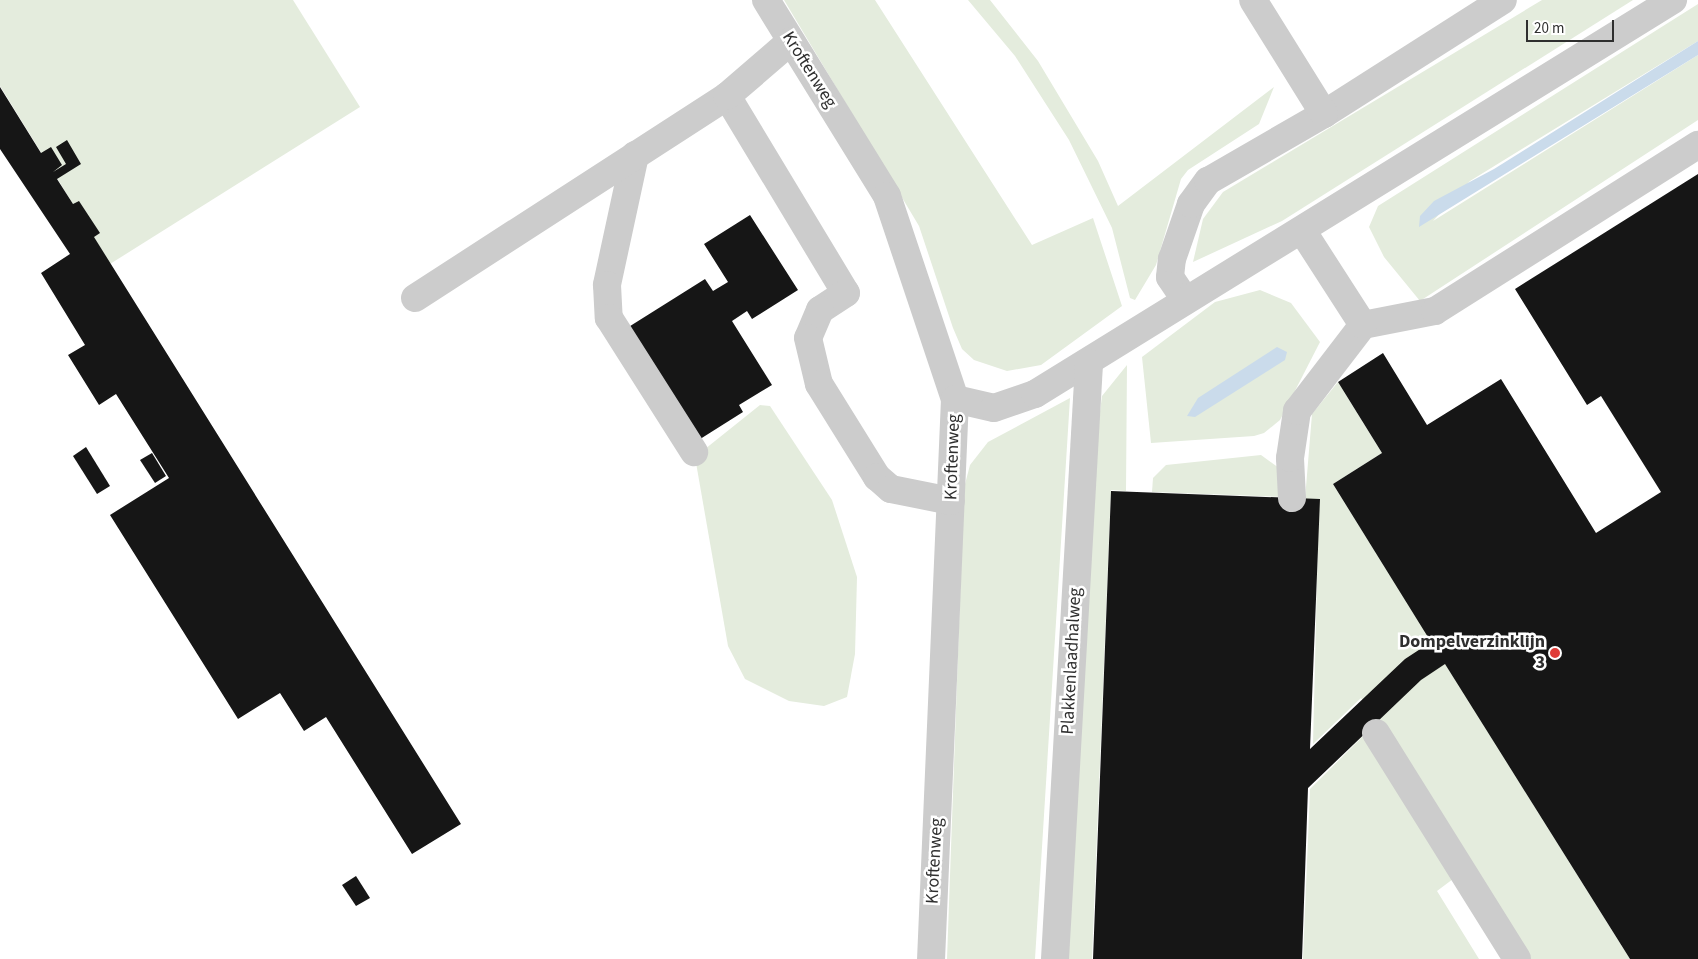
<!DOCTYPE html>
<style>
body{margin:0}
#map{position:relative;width:1698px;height:959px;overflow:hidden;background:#fff;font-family:"Source Sans 3",sans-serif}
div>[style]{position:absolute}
.green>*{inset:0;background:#e4ecdd}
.water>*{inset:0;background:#cadbeb}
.building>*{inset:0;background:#161616}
.minor>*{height:28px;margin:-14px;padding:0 14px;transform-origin:14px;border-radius:14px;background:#ccc}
.dots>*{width:14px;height:14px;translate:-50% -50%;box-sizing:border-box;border:2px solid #fff;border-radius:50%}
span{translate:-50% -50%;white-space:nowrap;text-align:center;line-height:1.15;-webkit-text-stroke:5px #fff;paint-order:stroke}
.street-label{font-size:18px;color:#2f2f2f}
.poi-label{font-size:18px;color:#2f2f2f;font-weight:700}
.right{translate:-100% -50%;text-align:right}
.scale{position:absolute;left:1526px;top:20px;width:88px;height:22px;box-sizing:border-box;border:2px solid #2f2f2f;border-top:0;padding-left:6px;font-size:15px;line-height:18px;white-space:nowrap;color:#2f2f2f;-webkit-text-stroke:4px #fff;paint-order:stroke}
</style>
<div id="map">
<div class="green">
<div style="clip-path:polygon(0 0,293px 0,360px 107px,110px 264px,0 86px)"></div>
<div style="clip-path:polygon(784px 0,875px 0,1032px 245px,1093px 218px,1122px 306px,1041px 365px,1007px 371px,974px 360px,962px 349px,953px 328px,919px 226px)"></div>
<div style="clip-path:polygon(968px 0,990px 0,1038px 61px,1098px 161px,1118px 206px,1274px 87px,1259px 124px,1188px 170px,1181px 179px,1156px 265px,1135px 300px,1130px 298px,1112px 228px,1069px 140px,1015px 56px)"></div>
<div style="clip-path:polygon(1542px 0,1633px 0,1282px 221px,1193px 262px,1203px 219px,1223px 192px)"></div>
<div style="clip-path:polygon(1698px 4px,1698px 41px,1470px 181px,1433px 221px,1698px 55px,1698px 120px,1420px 301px,1384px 257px,1369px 227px,1378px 206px)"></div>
<div style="clip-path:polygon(1260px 290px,1291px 303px,1320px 342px,1280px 420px,1264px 433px,1254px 436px,1151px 443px,1142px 357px,1215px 302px)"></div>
<div style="clip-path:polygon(1127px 365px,1126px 491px,1111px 490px,1092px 959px,1065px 959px,1095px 451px,1102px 396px)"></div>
<div style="clip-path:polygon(1338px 382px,1382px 453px,1333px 484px,1630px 959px,1526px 959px,1361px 698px,1313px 744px,1319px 500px,1305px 499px,1312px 414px)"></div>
<div style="clip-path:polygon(1070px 398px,1035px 959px,947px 959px,964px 488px,970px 465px,988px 442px)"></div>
<div style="clip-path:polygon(760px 405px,770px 406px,832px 500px,857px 577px,855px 654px,847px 697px,824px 706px,789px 701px,745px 679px,728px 646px,695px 457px)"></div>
<div style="clip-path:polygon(1261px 455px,1279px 468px,1286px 497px,1152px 492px,1153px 478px,1166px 465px)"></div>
<div style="clip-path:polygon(1367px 732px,1457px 876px,1437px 891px,1479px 959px,1303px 959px,1310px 789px)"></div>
</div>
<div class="water">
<div style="clip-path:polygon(1698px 41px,1698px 55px,1419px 227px,1420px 216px,1434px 201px,1494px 169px)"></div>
<div style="clip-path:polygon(1277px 347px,1287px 352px,1285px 360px,1195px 417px,1187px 416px,1198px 398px)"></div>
</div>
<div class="building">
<div style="clip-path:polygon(0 87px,41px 153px,51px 147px,62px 165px,53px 172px,66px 164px,56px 147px,67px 140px,81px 164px,57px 179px,73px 204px,79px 201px,100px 233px,94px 237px,461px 824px,412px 854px,326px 717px,304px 731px,280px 693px,238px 719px,110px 515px,169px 478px,116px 394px,99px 405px,68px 355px,85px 345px,41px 273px,70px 254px,0 149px)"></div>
<div style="clip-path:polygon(1698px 174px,1698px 959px,1630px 959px,1445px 664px,1421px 680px,1308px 788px,1302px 959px,1093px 959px,1111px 491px,1320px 499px,1310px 749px,1405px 659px,1431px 642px,1333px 484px,1382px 453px,1338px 382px,1383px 353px,1427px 425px,1501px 379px,1596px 533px,1661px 492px,1601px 396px,1587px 405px,1515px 289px)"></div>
<div style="clip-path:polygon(750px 215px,798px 290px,752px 319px,747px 311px,732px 321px,772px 385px,739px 405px,743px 412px,697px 441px,627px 328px,705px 279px,713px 291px,728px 282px,704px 244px)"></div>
<div style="clip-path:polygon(86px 447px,110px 486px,97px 494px,73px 456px)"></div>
<div style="clip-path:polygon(152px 453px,166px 476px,155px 483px,140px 460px)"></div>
<div style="clip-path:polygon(356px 876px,370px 898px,356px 906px,342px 885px)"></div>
</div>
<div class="minor">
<div style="left:766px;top:0;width:230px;rotate:58.3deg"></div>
<div style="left:887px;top:196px;width:214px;rotate:71.5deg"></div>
<div style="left:955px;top:399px;width:561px;rotate:92.45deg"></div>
<div style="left:727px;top:96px;width:230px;rotate:58.9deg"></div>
<div style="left:846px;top:293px;width:31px;rotate:147deg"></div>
<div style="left:820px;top:310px;width:30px;rotate:113deg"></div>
<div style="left:808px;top:338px;width:47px;rotate:76.6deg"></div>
<div style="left:819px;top:384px;width:110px;rotate:58.1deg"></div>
<div style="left:877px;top:477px;width:18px;rotate:41deg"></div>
<div style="left:891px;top:489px;width:61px;rotate:11.3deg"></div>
<div style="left:1324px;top:114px;width:212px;rotate:-32.5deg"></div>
<div style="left:635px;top:155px;width:133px;rotate:102.2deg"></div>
<div style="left:607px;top:285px;width:33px;rotate:87deg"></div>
<div style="left:609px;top:318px;width:159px;rotate:57.6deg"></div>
<div style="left:415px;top:298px;width:372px;rotate:-32.9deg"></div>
<div style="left:727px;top:96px;width:84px;rotate:-40.7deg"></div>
<div style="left:1184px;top:298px;width:25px;rotate:-124deg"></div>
<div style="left:1170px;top:277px;width:18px;rotate:-84deg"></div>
<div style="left:1172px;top:259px;width:58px;rotate:-70.9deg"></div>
<div style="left:1191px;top:204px;width:29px;rotate:-54deg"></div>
<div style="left:1208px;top:181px;width:134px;rotate:-30deg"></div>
<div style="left:1324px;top:114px;width:134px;rotate:-121.9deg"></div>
<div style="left:1363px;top:325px;width:73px;rotate:-11deg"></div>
<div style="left:1435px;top:311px;width:311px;rotate:-32.3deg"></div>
<div style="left:955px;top:399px;width:40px;rotate:13deg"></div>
<div style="left:994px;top:408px;width:43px;rotate:-18.9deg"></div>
<div style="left:1035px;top:394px;width:750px;rotate:-31.7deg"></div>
<div style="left:1292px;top:498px;width:40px;rotate:-92.9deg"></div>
<div style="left:1290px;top:458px;width:48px;rotate:-81.5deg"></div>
<div style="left:1297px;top:411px;width:108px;rotate:-52.5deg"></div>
<div style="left:1363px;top:325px;width:111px;rotate:-122.8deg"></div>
<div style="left:1376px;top:733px;width:266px;rotate:58deg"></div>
<div style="left:1055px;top:959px;width:597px;rotate:-86.73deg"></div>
</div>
<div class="dots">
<div style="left:1555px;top:653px;background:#df3c38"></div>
</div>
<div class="street-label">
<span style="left:809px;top:70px;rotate:58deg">Kroftenweg</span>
<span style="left:953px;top:457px;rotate:-88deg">Kroftenweg</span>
<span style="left:1072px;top:661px;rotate:-87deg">Plakkenlaadhalweg</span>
<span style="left:935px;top:861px;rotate:-87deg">Kroftenweg</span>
</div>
<div class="poi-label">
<span class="right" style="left:1545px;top:653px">Dompelverzinklijn<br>3</span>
</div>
<div class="scale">20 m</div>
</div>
